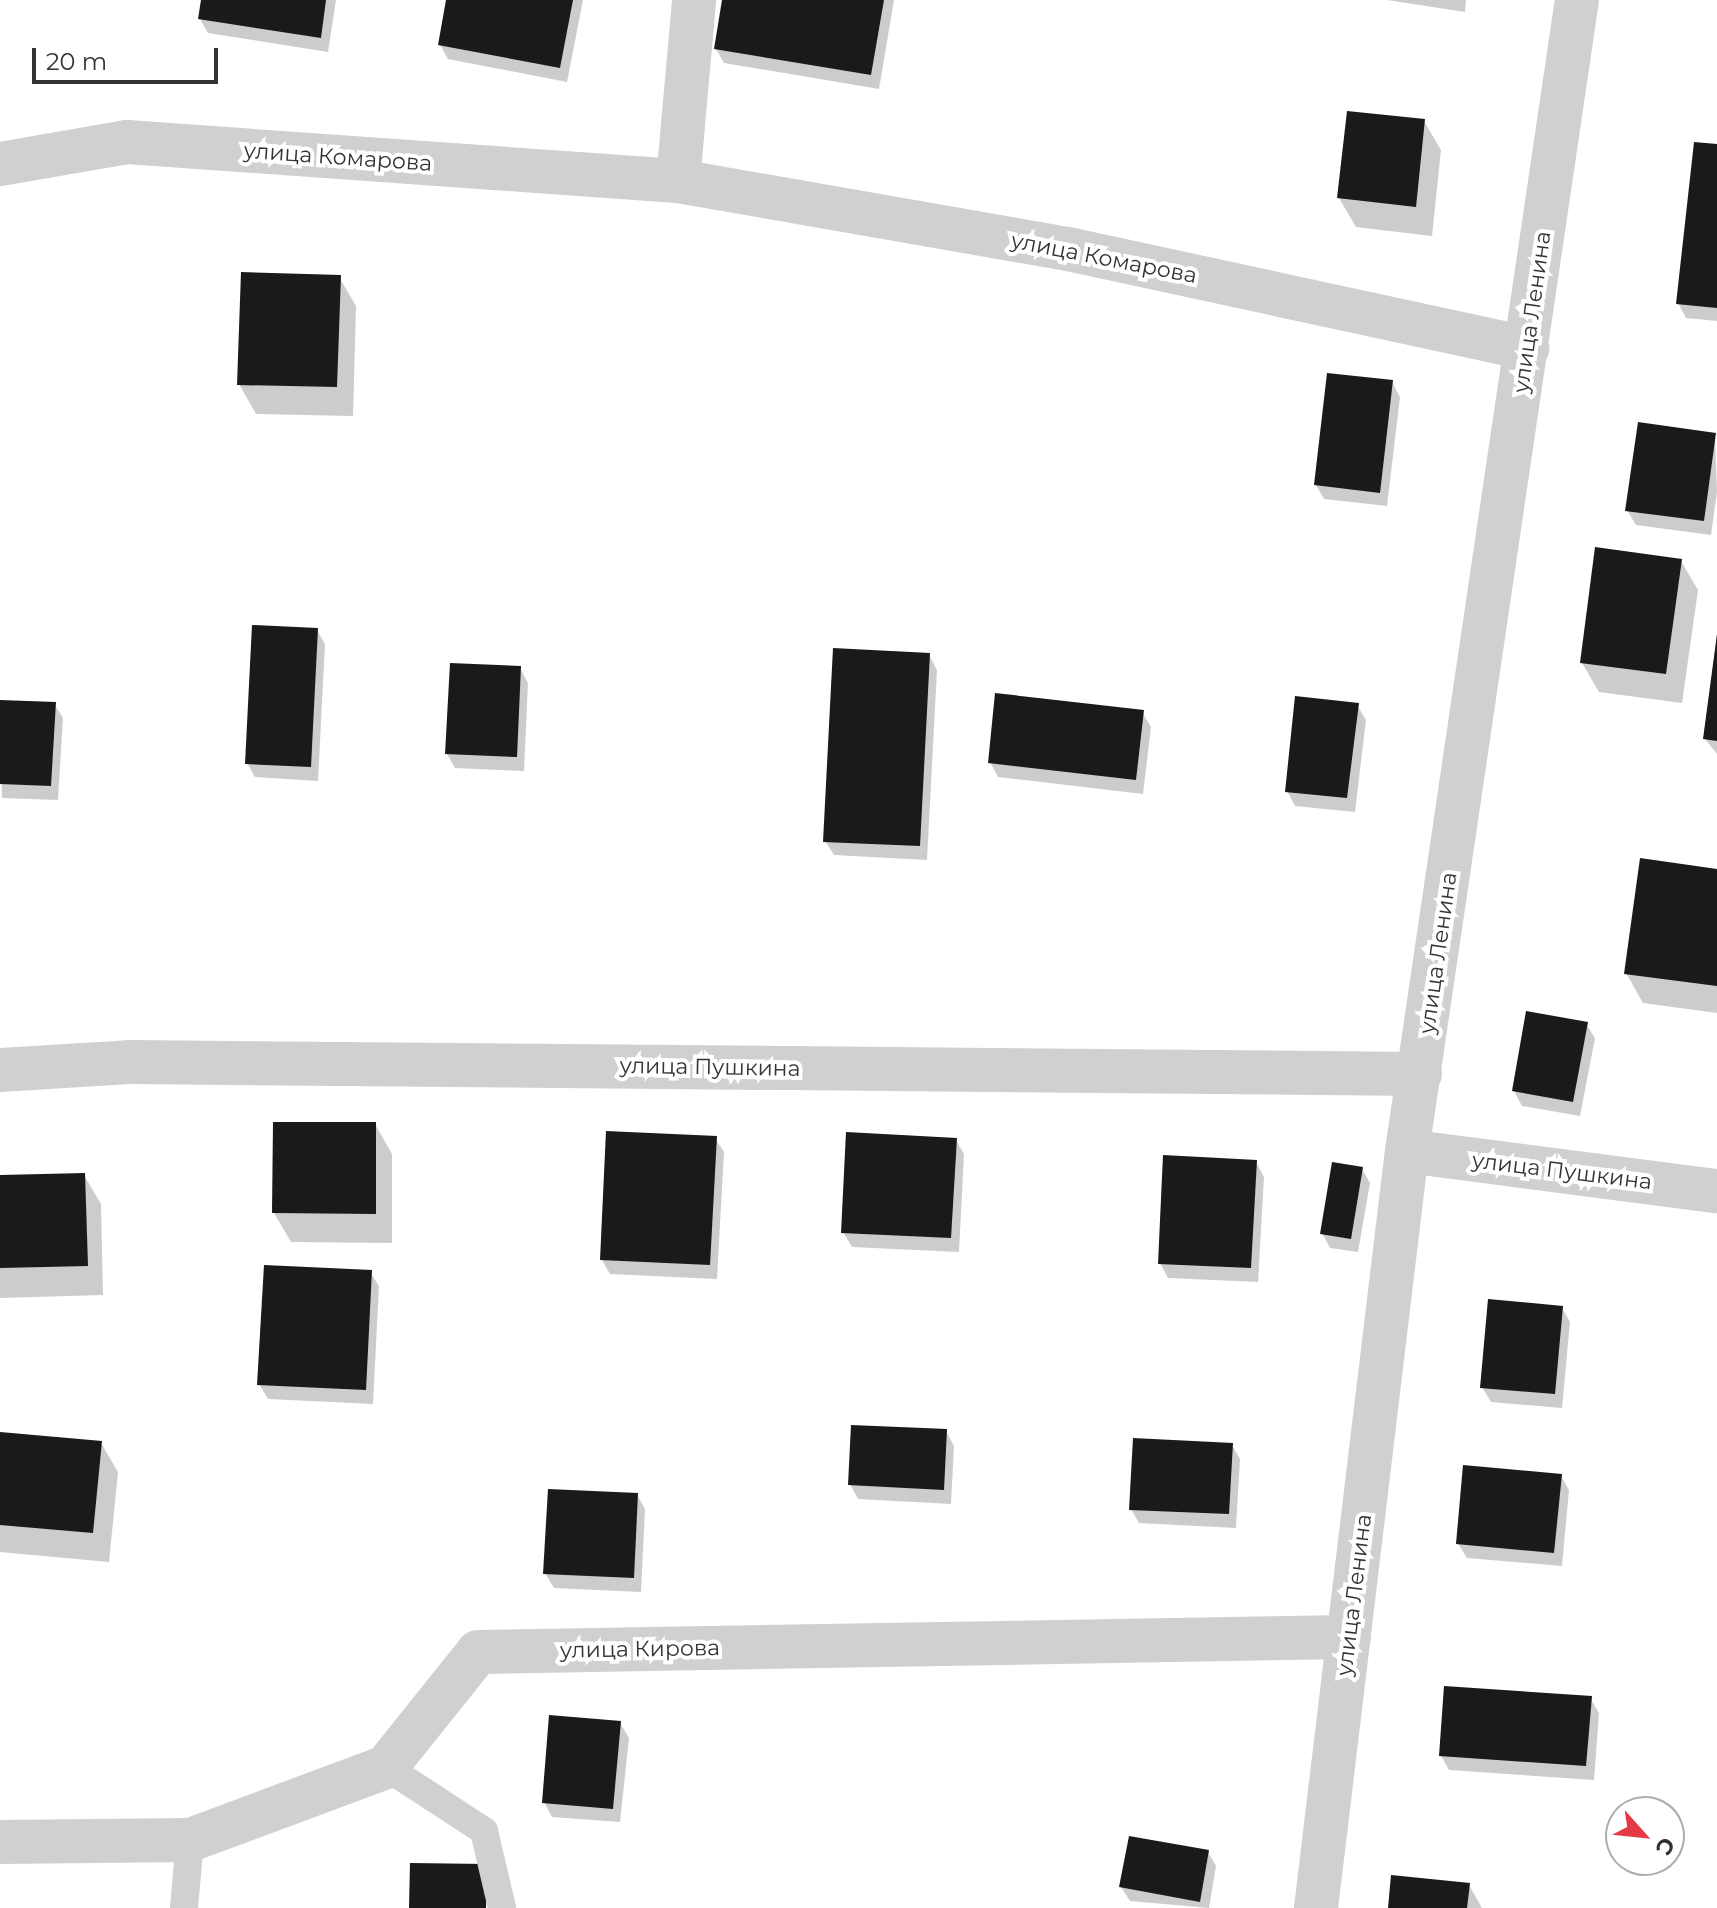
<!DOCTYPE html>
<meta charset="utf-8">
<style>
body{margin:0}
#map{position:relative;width:1717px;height:1908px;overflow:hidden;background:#fff;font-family:Montserrat,sans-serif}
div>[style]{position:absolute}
.shadow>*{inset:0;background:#0003}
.building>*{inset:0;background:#1a1a1a}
.lane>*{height:28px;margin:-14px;padding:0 14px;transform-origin:14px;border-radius:14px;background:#d0d0d0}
.street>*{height:44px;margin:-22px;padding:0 22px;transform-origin:22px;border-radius:22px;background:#d0d0d0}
span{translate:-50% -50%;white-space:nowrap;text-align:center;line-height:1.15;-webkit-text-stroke:8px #fff;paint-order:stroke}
.street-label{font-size:22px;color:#333}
.north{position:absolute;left:1605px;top:1796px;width:80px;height:80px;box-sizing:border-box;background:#fff;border:2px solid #adadad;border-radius:50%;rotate:117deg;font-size:22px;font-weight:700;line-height:32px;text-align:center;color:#333}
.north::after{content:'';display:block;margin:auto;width:28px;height:36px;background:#e63946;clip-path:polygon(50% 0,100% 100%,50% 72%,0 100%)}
.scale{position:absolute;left:32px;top:48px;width:186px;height:36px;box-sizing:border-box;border:4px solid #333;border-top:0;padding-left:10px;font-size:24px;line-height:28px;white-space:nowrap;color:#333;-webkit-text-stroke:6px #fff;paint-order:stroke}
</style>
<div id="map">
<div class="shadow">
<div style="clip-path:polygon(203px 0,336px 0,328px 52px,208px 33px,200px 19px)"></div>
<div style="clip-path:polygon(448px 0,583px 0,567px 82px,448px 59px,440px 45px)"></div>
<div style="clip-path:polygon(724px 0,894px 0,879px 89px,724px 63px,716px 49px)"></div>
<div style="clip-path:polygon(1387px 0,1466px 0,1465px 12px)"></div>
<div style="clip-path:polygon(1424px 121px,1441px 150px,1432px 236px,1356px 227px,1339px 198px)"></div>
<div style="clip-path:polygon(1717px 146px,1717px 321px,1686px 318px,1678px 303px)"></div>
<div style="clip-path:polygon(339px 277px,356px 306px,353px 416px,256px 414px,239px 384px)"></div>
<div style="clip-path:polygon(1392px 382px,1400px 397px,1387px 506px,1324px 499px,1316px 485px)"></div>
<div style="clip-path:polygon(1715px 435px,1717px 492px,1711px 535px,1636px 525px,1627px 510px)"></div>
<div style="clip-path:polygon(1681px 561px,1698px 590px,1682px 703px,1599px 692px,1582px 663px)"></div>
<div style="clip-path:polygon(317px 630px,325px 644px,318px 781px,255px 777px,247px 763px)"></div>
<div style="clip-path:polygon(1717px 634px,1717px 754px,1705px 739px)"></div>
<div style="clip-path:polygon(929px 655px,937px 670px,927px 860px,834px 855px,825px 841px)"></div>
<div style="clip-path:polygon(520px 668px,528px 683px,524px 771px,455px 768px,447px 754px)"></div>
<div style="clip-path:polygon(0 702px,54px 704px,63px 718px,58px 800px,2px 798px)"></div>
<div style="clip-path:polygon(1357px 705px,1366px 720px,1355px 812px,1295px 806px,1287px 791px)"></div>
<div style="clip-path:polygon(1142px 712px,1151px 727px,1143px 794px,998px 777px,990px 762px)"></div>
<div style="clip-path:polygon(1717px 871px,1717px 1013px,1643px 1003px,1626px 973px)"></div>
<div style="clip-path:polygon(1586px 1024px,1595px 1038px,1580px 1116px,1522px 1106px,1514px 1091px)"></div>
<div style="clip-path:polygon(375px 1124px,392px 1154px,392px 1243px,291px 1242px,274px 1213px)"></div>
<div style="clip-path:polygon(715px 1138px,724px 1152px,717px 1279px,610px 1274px,602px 1260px)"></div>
<div style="clip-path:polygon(956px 1140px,964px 1154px,959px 1252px,852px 1247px,843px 1232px)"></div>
<div style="clip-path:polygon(1256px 1162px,1264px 1177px,1258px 1282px,1168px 1278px,1160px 1263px)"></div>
<div style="clip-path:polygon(1362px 1169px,1370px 1183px,1358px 1252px,1330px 1248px,1322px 1233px)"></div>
<div style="clip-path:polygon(84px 1175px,101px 1204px,103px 1295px,0 1298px,0 1177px)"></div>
<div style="clip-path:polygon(370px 1272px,379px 1286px,373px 1404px,268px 1399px,259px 1384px)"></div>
<div style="clip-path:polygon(1562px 1308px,1570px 1322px,1562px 1408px,1491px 1402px,1482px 1387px)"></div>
<div style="clip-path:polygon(946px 1431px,954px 1446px,951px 1504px,858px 1499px,850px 1484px)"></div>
<div style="clip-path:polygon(0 1434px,101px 1443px,118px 1472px,109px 1562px,0 1552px)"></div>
<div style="clip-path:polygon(1232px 1445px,1240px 1459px,1236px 1528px,1139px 1523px,1131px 1509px)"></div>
<div style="clip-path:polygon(1561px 1476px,1569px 1490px,1562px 1566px,1467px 1558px,1458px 1544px)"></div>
<div style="clip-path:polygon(637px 1495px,645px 1509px,641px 1592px,554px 1588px,545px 1573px)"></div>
<div style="clip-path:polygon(1590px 1698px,1599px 1713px,1594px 1780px,1449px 1770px,1441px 1756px)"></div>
<div style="clip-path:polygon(620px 1723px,629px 1738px,620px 1822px,552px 1817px,544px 1802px)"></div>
<div style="clip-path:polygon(1208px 1852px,1216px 1866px,1209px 1908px,1130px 1901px,1121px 1887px)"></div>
<div style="clip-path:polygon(1469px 1885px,1482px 1908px,1390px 1908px)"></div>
</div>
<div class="building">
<div style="clip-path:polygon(201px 0,326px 0,321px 38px,198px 19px)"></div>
<div style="clip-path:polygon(446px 0,573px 0,560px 68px,438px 45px)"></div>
<div style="clip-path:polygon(722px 0,884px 0,871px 75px,714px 49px)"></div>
<div style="clip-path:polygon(1347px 111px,1425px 119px,1416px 207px,1337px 198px)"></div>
<div style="clip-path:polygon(1694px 142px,1717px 144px,1717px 308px,1676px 304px)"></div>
<div style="clip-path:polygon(241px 272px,341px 275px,337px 387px,237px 385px)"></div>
<div style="clip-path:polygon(1327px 373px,1393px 380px,1380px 493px,1314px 485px)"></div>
<div style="clip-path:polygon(1638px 422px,1716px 433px,1704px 521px,1625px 511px)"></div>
<div style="clip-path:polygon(1595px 547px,1682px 559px,1666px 674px,1580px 663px)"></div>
<div style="clip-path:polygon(252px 625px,318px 628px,311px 767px,245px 764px)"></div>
<div style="clip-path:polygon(1717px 634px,1717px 741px,1703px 739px)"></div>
<div style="clip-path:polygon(833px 648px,930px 653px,920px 846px,823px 842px)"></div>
<div style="clip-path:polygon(450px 663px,521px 666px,517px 757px,445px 754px)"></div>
<div style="clip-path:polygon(995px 693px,1144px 710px,1136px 780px,988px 763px)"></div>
<div style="clip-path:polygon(1295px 696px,1359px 703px,1347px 798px,1285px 792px)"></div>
<div style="clip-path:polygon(0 700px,56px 702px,51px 786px,0 784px)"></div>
<div style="clip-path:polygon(1640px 858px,1717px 869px,1717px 986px,1624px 974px)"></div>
<div style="clip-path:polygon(1526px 1011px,1588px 1022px,1573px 1102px,1512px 1091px)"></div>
<div style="clip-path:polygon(273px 1122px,376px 1122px,376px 1214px,272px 1213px)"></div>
<div style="clip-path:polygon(606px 1131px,717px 1136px,710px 1265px,600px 1260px)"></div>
<div style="clip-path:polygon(846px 1132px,957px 1138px,951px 1238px,841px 1233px)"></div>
<div style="clip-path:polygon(1163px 1155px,1257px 1160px,1251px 1268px,1158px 1264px)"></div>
<div style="clip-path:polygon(1332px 1162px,1363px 1167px,1351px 1239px,1320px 1234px)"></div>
<div style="clip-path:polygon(85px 1173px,88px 1266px,0 1268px,0 1175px)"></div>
<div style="clip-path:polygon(264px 1265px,372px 1270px,366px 1390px,257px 1385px)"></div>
<div style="clip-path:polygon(1488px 1299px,1563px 1306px,1555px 1394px,1480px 1388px)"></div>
<div style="clip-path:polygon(851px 1425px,947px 1429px,944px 1490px,848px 1485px)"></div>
<div style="clip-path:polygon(0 1432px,102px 1441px,93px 1533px,0 1525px)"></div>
<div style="clip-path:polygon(1133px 1438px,1233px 1443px,1229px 1514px,1129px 1510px)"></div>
<div style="clip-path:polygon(1463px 1465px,1562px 1474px,1554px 1553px,1456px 1544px)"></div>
<div style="clip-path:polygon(548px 1489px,638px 1493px,634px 1578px,543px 1574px)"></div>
<div style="clip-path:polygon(1444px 1686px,1592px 1696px,1586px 1766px,1439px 1756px)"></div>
<div style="clip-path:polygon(549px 1715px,621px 1721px,613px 1809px,542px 1803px)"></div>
<div style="clip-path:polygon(1129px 1836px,1209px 1850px,1200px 1902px,1119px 1887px)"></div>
<div style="clip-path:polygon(410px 1863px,487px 1864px,486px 1908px,409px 1908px)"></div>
<div style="clip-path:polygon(1391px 1875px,1470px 1883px,1467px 1908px,1388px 1908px)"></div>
</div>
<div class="lane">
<div style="left:386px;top:1767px;width:117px;rotate:33.1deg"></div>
<div style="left:484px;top:1831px;width:79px;rotate:76.8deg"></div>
<div style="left:184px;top:1908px;width:68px;rotate:-85deg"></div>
</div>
<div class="street">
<div style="left:0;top:164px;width:129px;rotate:-9.8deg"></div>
<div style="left:127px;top:142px;width:552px;rotate:4.05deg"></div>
<div style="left:678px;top:181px;width:396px;rotate:9.9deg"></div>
<div style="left:1068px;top:249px;width:470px;rotate:12.2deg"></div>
<div style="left:678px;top:181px;width:182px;rotate:-84.9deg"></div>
<div style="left:0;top:1070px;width:129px;rotate:-3.5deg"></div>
<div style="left:129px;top:1062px;width:1291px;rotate:0.53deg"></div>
<div style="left:1407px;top:1151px;width:313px;rotate:7.4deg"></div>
<div style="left:0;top:1842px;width:190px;rotate:-0.6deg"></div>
<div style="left:190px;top:1840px;width:209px;rotate:-20.4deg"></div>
<div style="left:386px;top:1767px;width:147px;rotate:-51.3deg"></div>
<div style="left:478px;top:1652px;width:871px;rotate:-0.99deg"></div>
<div style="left:1316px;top:1908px;width:762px;rotate:-83.15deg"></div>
<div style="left:1407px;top:1151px;width:1163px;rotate:-81.6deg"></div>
</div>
<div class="street-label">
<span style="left:338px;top:157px;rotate:4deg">улица Комарова</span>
<span style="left:1104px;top:258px;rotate:11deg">улица Комарова</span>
<span style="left:1532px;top:312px;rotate:-82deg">улица Ленина</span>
<span style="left:1438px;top:953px;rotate:-82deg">улица Ленина</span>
<span style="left:710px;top:1067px;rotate:1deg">улица Пушкина</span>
<span style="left:1562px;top:1171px;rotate:7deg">улица Пушкина</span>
<span style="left:1354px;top:1595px;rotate:-83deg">улица Ленина</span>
<span style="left:640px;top:1649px;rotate:-1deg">улица Кирова</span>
</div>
<div class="north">С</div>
<div class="scale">20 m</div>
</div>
